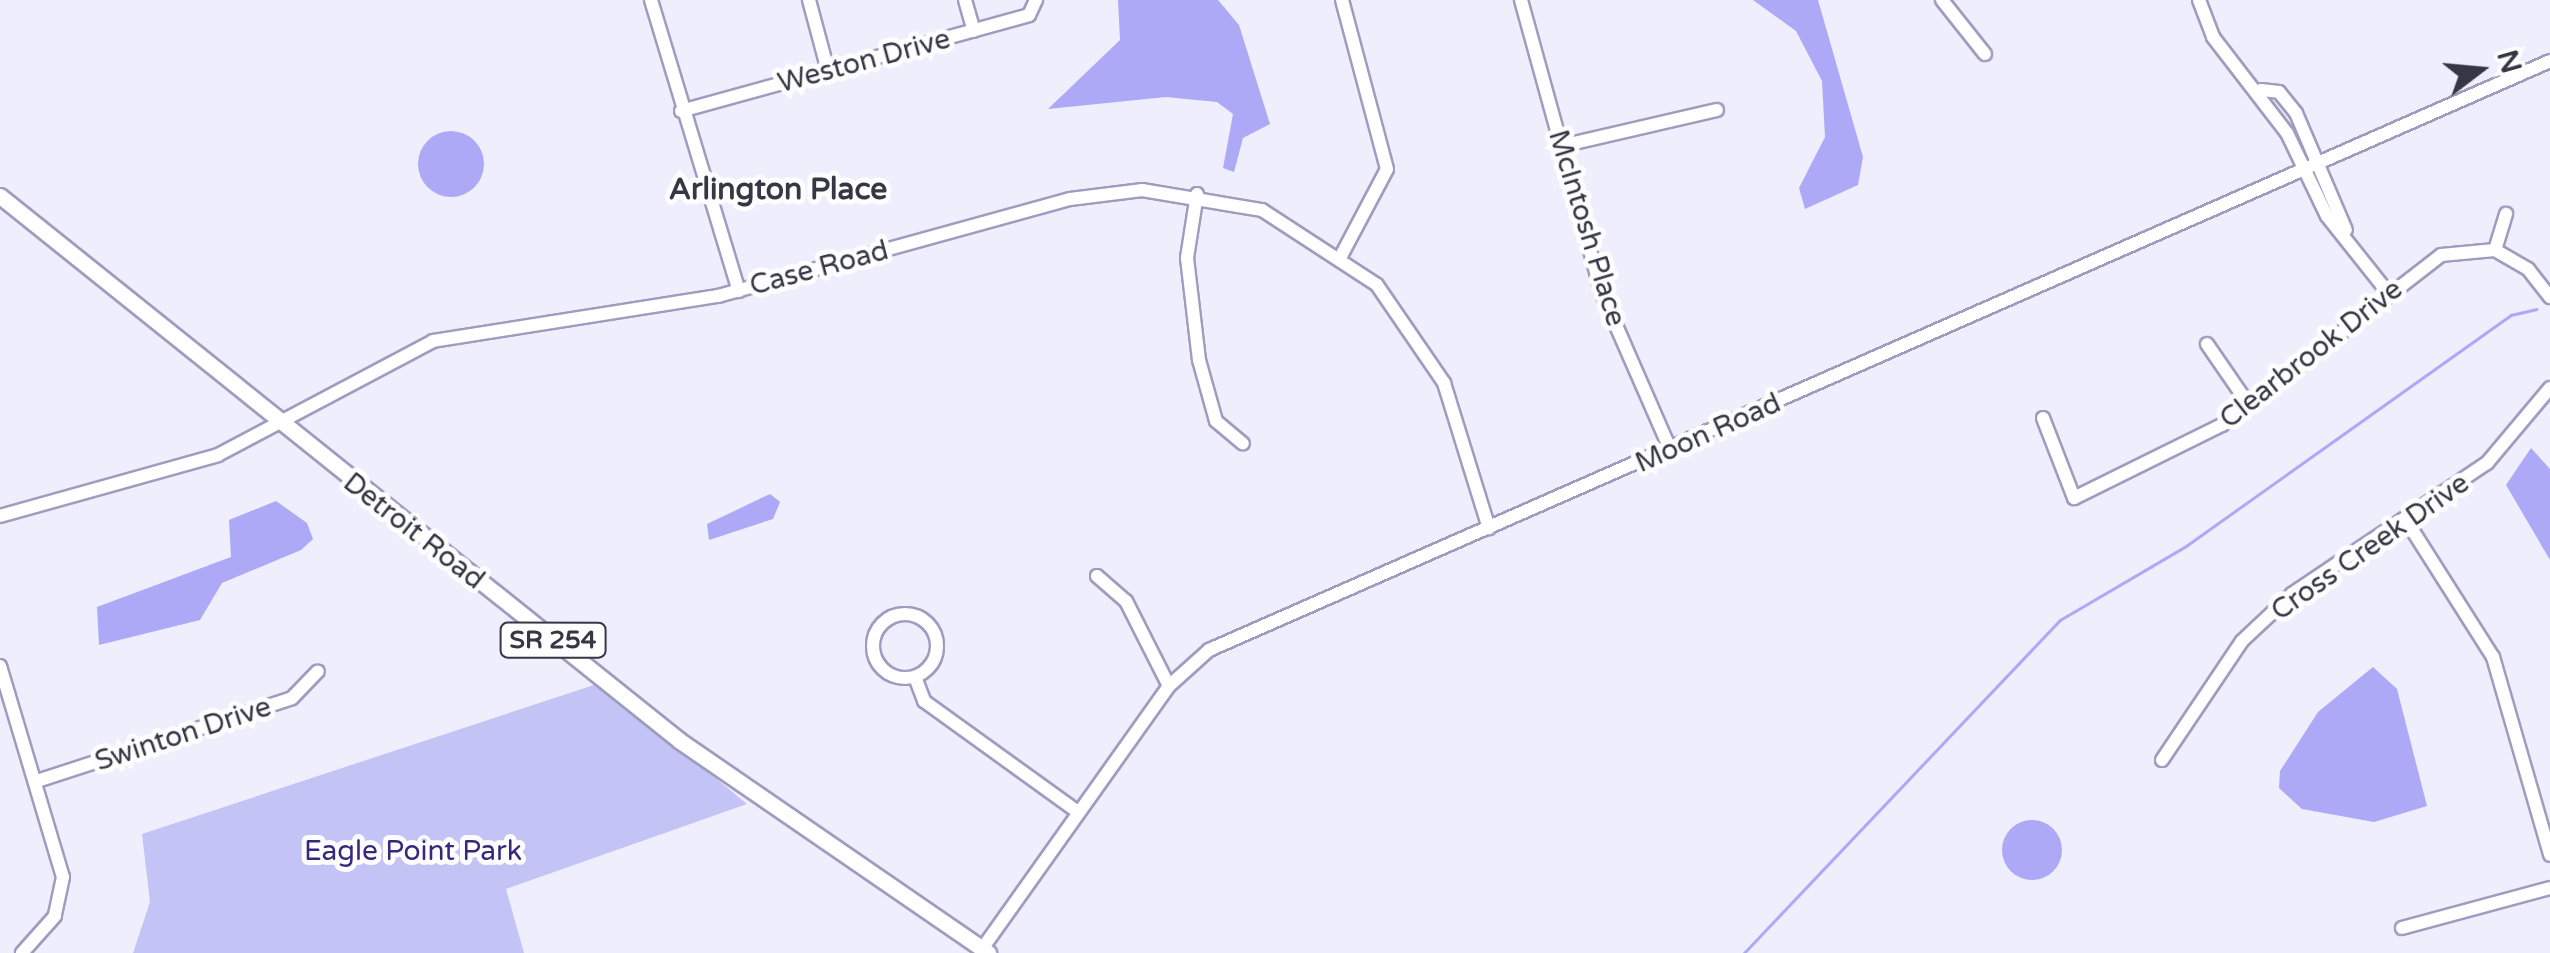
<!DOCTYPE html>
<style>
body{margin:0}
#map{position:relative;width:2550px;height:953px;overflow:hidden;background:#eeeefd;font-family:"Varela Round",sans-serif}
div>[style]{position:absolute}
.green>*{inset:0;background:#c4c3f6}
.water>*{inset:0;background:#ada9f6}
.round{border-radius:50%}
.stream>*{height:2.5px;margin:-1.25px;padding:0 1.25px;transform-origin:1.25px;border-radius:1.25px;background:#ada9f6}
.roads{filter:drop-shadow(2px 0 #9e9dbf) drop-shadow(-2px 0 #9e9dbf) drop-shadow(0 2px #9e9dbf) drop-shadow(0 -2px #9e9dbf)}
.minor>*{height:12px;margin:-6px;padding:0 6px;transform-origin:6px;border-radius:6px;background:#fff}
.minor>.ring{margin:-6px;padding:0;box-sizing:content-box;background:none;border:12px solid #fff;border-radius:50%}
.major>*{height:15px;margin:-7.5px;padding:0 7.5px;transform-origin:7.5px;border-radius:7.5px;background:#fff}
span{translate:-50% -50%;white-space:nowrap;text-align:center;line-height:1.15;-webkit-text-stroke:10px #fdfdfd;paint-order:stroke}
.shield-label span{padding:2px 8px;background:#fdfdfd;border:2px solid;border-radius:8px;-webkit-text-stroke-width:0}
.shield-label{font-size:25px;color:#363644;font-weight:700}
.street-label{font-size:28px;color:#363644}
.park-label{font-size:28px;color:#37277d}
.neighbourhood-label{font-size:30px;color:#363644;font-weight:700}
.north{position:absolute;left:2430px;top:20px;width:100px;height:100px;-webkit-text-stroke:8px #fdfdfd;paint-order:stroke;rotate:74deg;font-size:28px;font-weight:700;line-height:40px;text-align:center;color:#363644}
.north::after{content:'';display:block;margin:auto;width:35px;height:45px;background:#363644;clip-path:polygon(50% 0,100% 100%,50% 72%,0 100%)}
</style>
<div id="map">
<div class="green">
<div style="clip-path:polygon(600px 683px,747px 804px,506px 889px,524px 953px,133px 953px,150px 902px,142px 834px)"></div>
</div>
<div class="water">
<div style="clip-path:polygon(1118px 0,1218px 0,1239px 25px,1270px 124px,1243px 138px,1234px 172px,1223px 168px,1233px 114px,1217px 102px,1166px 97px,1048px 109px,1120px 40px)"></div>
<div style="clip-path:polygon(1753px 0,1818px 0,1863px 157px,1858px 185px,1805px 209px,1799px 188px,1825px 137px,1822px 81px,1796px 31px)"></div>
<div class="round" style="left:418px;top:131px;width:66px;height:66px"></div>
<div style="clip-path:polygon(2531px 448px,2550px 469px,2550px 560px,2506px 485px)"></div>
<div style="clip-path:polygon(770px 494px,780px 502px,773px 519px,709px 540px,707px 524px)"></div>
<div style="clip-path:polygon(276px 501px,307px 523px,313px 539px,301px 550px,222px 583px,200px 620px,99px 645px,97px 607px,231px 557px,229px 520px)"></div>
<div style="clip-path:polygon(2373px 667px,2397px 689px,2427px 806px,2374px 822px,2302px 809px,2279px 788px,2280px 771px,2318px 712px)"></div>
<div class="round" style="left:2002px;top:820px;width:60px;height:60px"></div>
</div>
<div class="stream">
<div style="left:1744px;top:953px;width:459px;rotate:-46.5deg"></div>
<div style="left:2060px;top:620px;width:146px;rotate:-30.4deg"></div>
<div style="left:2186px;top:546px;width:399px;rotate:-35.4deg"></div>
<div style="left:2511px;top:315px;width:26px;rotate:-13deg"></div>
</div>
<div class="roads">
<div class="minor">
<div style="left:651px;top:0;width:304px;rotate:73.2deg"></div>
<div style="left:809px;top:0;width:73px;rotate:75deg"></div>
<div style="left:965px;top:0;width:32px;rotate:74deg"></div>
<div style="left:1521px;top:0;width:302px;rotate:74.6deg"></div>
<div style="left:1601px;top:291px;width:172px;rotate:66.4deg"></div>
<div style="left:1942px;top:0;width:69px;rotate:51.5deg"></div>
<div style="left:2199px;top:0;width:40px;rotate:69deg"></div>
<div style="left:2213px;top:37px;width:121px;rotate:52.4deg"></div>
<div style="left:2287px;top:133px;width:92px;rotate:64.3deg"></div>
<div style="left:2327px;top:216px;width:100px;rotate:51.5deg"></div>
<div style="left:2261px;top:90px;width:18px;rotate:6deg"></div>
<div style="left:2279px;top:92px;width:27px;rotate:51deg"></div>
<div style="left:2296px;top:113px;width:127px;rotate:66.9deg"></div>
<div style="left:681px;top:111px;width:361px;rotate:-15.4deg"></div>
<div style="left:1029px;top:15px;width:17px;rotate:-65deg"></div>
<div style="left:1561px;top:146px;width:160px;rotate:-13deg"></div>
<div style="left:1197px;top:194px;width:65px;rotate:98.9deg"></div>
<div style="left:1187px;top:258px;width:103px;rotate:83.3deg"></div>
<div style="left:1199px;top:360px;width:63px;rotate:74.4deg"></div>
<div style="left:1216px;top:421px;width:35px;rotate:40deg"></div>
<div style="left:2495px;top:250px;width:38px;rotate:-73deg"></div>
<div style="left:1341px;top:256px;width:98px;rotate:-62.1deg"></div>
<div style="left:1387px;top:169px;width:175px;rotate:-104.9deg"></div>
<div style="left:2207px;top:344px;width:74px;rotate:55.5deg"></div>
<div style="left:2043px;top:418px;width:86px;rotate:68.8deg"></div>
<div style="left:2074px;top:498px;width:165px;rotate:-26.3deg"></div>
<div style="left:2222px;top:425px;width:277px;rotate:-37.8deg"></div>
<div style="left:2441px;top:255px;width:54px;rotate:-5.3deg"></div>
<div style="left:2495px;top:250px;width:38px;rotate:30deg"></div>
<div style="left:2528px;top:269px;width:36px;rotate:52deg"></div>
<div style="left:0;top:516px;width:226px;rotate:-15.6deg"></div>
<div style="left:218px;top:455px;width:243px;rotate:-27.9deg"></div>
<div style="left:433px;top:341px;width:289px;rotate:-9deg"></div>
<div style="left:718px;top:296px;width:365px;rotate:-15.4deg"></div>
<div style="left:1070px;top:199px;width:73px;rotate:-7.1deg"></div>
<div style="left:1142px;top:190px;width:122px;rotate:9.5deg"></div>
<div style="left:1262px;top:210px;width:137px;rotate:33.1deg"></div>
<div style="left:1377px;top:285px;width:119px;rotate:55.6deg"></div>
<div style="left:1444px;top:383px;width:152px;rotate:72.8deg"></div>
<div style="left:2406px;top:520px;width:162px;rotate:57.6deg"></div>
<div style="left:2493px;top:657px;width:206px;rotate:73.9deg"></div>
<div style="left:1097px;top:576px;width:38px;rotate:41deg"></div>
<div style="left:1126px;top:601px;width:95px;rotate:63.2deg"></div>
<div class="ring" style="left:873px;top:614px;width:52px;height:52px"></div>
<div style="left:0;top:666px;width:220px;rotate:73.4deg"></div>
<div style="left:63px;top:877px;width:40px;rotate:102deg"></div>
<div style="left:55px;top:916px;width:50px;rotate:131.7deg"></div>
<div style="left:915px;top:677px;width:26px;rotate:69deg"></div>
<div style="left:924px;top:701px;width:190px;rotate:35.8deg"></div>
<div style="left:2162px;top:760px;width:143px;rotate:-56.1deg"></div>
<div style="left:2242px;top:641px;width:69px;rotate:-43.2deg"></div>
<div style="left:2292px;top:594px;width:235px;rotate:-33.9deg"></div>
<div style="left:2487px;top:463px;width:98px;rotate:-50deg"></div>
<div style="left:37px;top:781px;width:268px;rotate:-18deg"></div>
<div style="left:292px;top:698px;width:37px;rotate:-46deg"></div>
<div style="left:2402px;top:928px;width:153px;rotate:-15.1deg"></div>
<div style="left:982px;top:949px;width:323px;rotate:-54.6deg"></div>
<div style="left:1169px;top:686px;width:54px;rotate:-42deg"></div>
<div style="left:1209px;top:650px;width:1465px;rotate:-23.71deg"></div>
</div>
<div class="major">
<div style="left:0;top:196px;width:871px;rotate:38.71deg"></div>
<div style="left:680px;top:741px;width:374px;rotate:34.5deg"></div>
</div>
</div>
<div class="shield-label">
<span style="left:553px;top:640px">SR 254</span>
</div>
<div class="street-label">
<span style="left:864px;top:61px;rotate:-15deg">Weston Drive</span>
<span style="left:1587px;top:228px;rotate:73deg">McIntosh Place</span>
<span style="left:819px;top:268px;rotate:-15deg">Case Road</span>
<span style="left:2311px;top:354px;rotate:-38deg">Clearbrook Drive</span>
<span style="left:1708px;top:433px;rotate:-24deg">Moon Road</span>
<span style="left:414px;top:531px;rotate:38deg">Detroit Road</span>
<span style="left:2370px;top:547px;rotate:-35deg">Cross Creek Drive</span>
<span style="left:183px;top:734px;rotate:-18deg">Swinton Drive</span>
</div>
<div class="park-label">
<span style="left:413px;top:851px">Eagle Point Park</span>
</div>
<div class="neighbourhood-label">
<span style="left:778px;top:190px">Arlington Place</span>
</div>
<div class="north">N</div>
</div>
